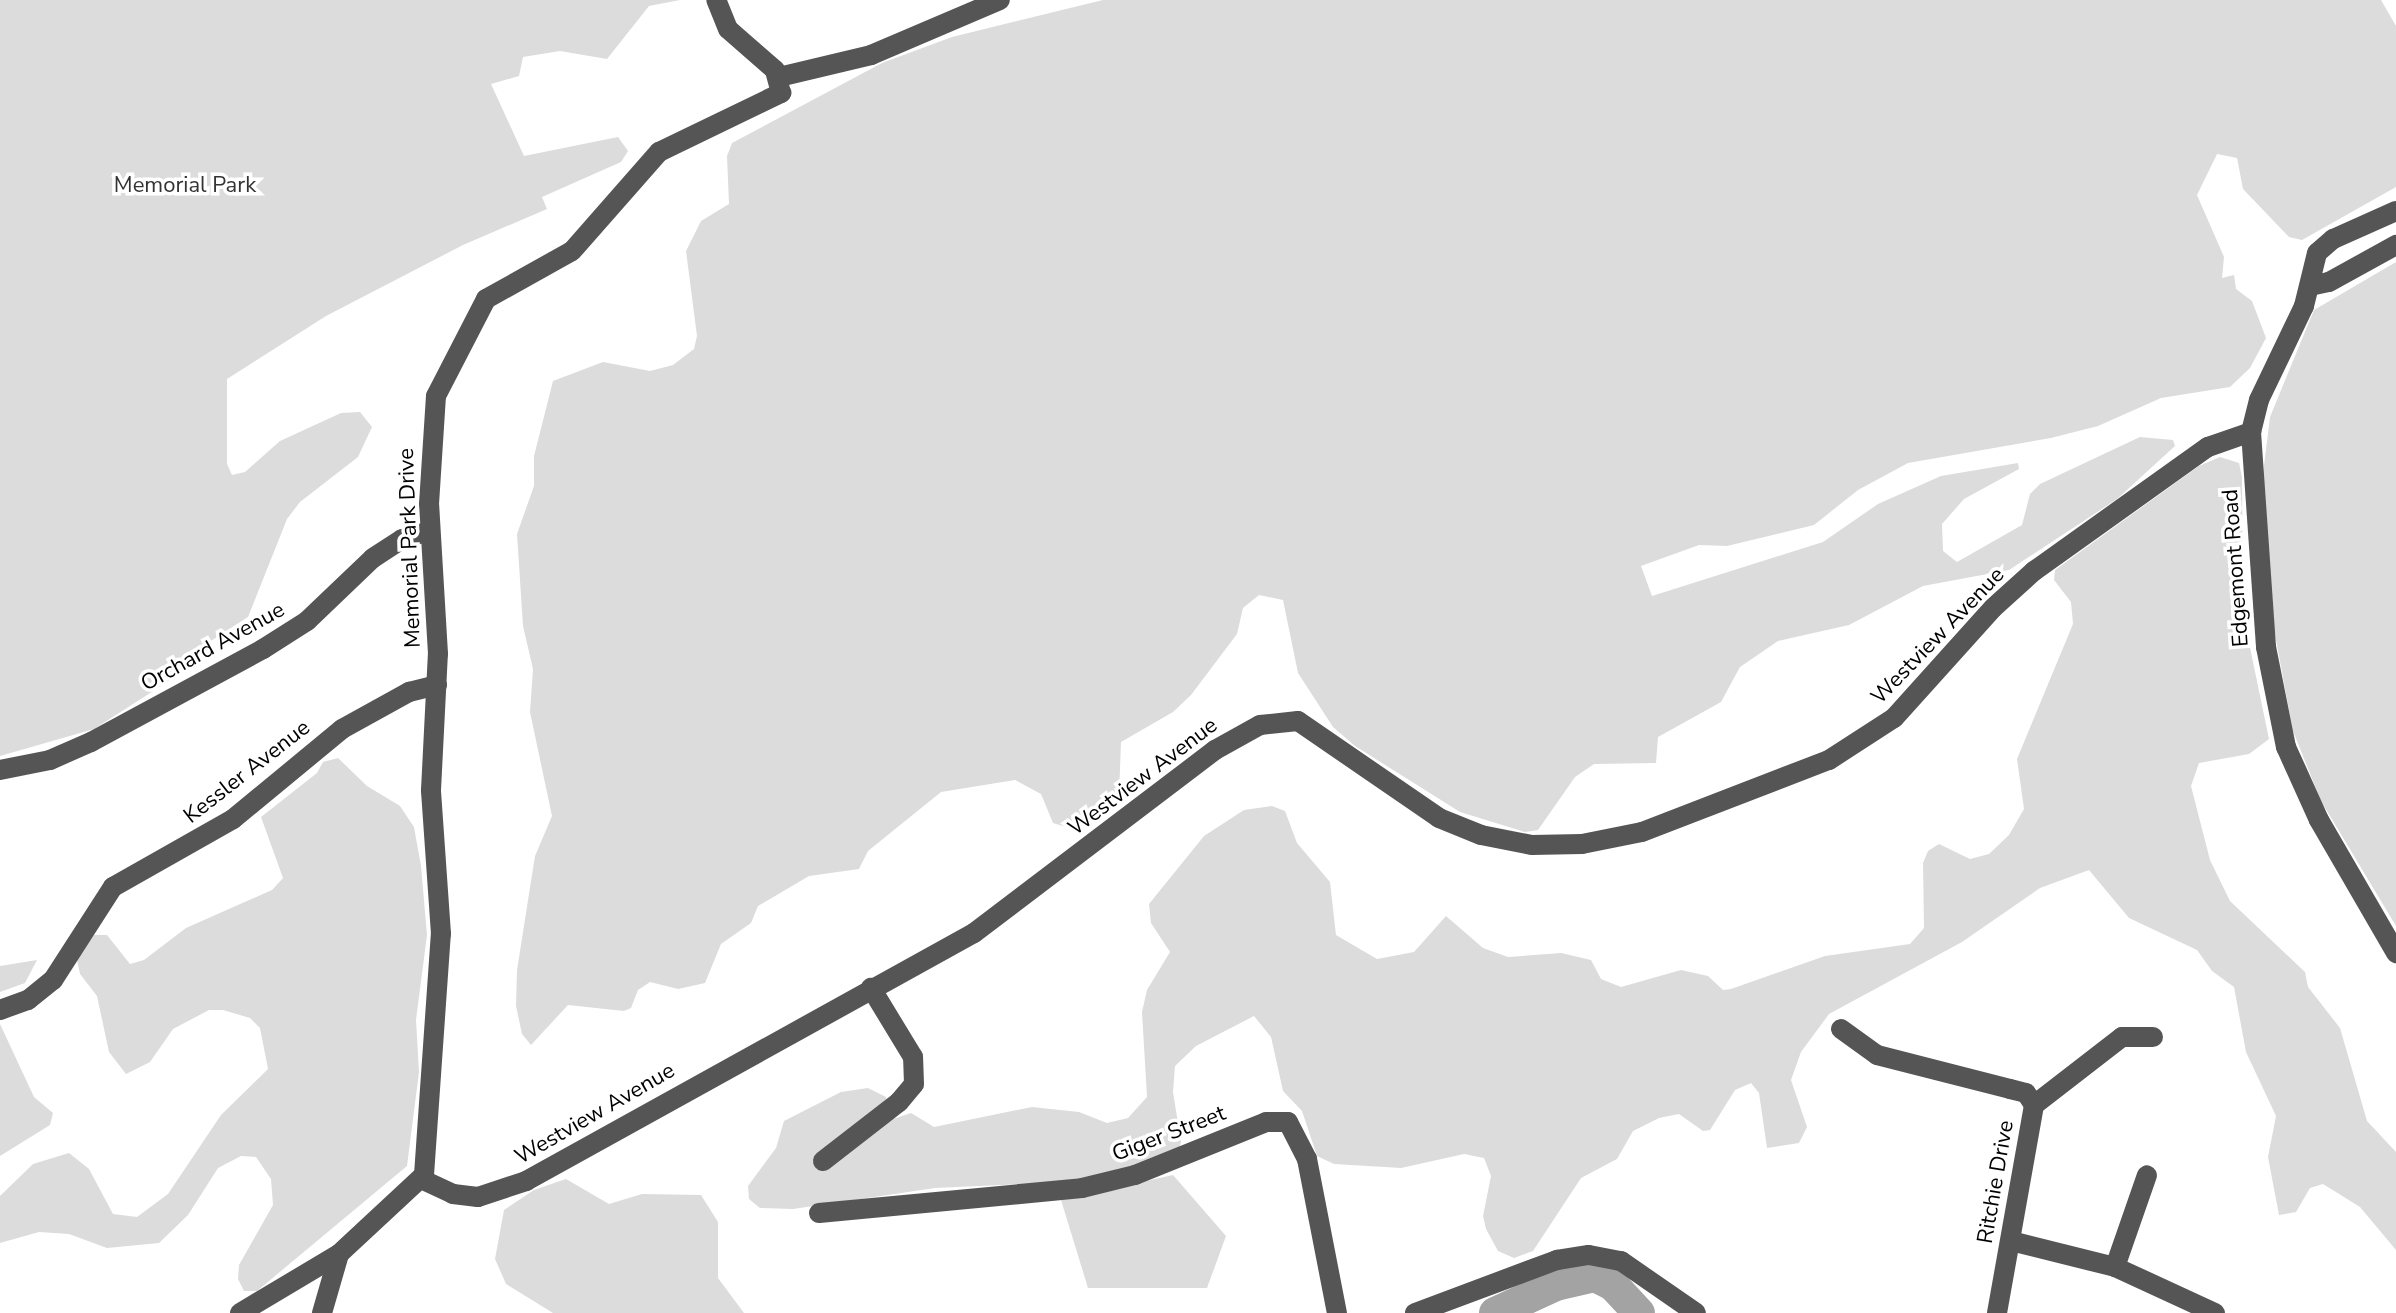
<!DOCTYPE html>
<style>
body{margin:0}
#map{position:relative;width:2396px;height:1313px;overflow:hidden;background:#fff;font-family:"Nunito Sans",sans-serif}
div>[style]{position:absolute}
.green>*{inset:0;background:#dcdcdc}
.river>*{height:32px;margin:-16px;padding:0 16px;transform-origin:16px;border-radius:16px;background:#a3a3a3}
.minor>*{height:20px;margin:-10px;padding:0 10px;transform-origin:10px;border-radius:10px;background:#555}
span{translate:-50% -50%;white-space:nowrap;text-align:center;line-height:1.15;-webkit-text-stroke:7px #fff;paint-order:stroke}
.park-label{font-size:22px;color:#333}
.street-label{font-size:22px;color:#000}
</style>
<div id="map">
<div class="green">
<div style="clip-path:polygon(0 0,680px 0,649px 6px,607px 59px,560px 51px,523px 57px,519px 76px,491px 84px,524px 156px,618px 137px,628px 151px,621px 162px,542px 197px,547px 209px,463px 245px,326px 316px,227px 379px,227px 464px,232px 475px,245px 472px,280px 441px,341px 413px,360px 412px,372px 427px,358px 457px,300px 502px,287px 519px,248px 617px,200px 648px,172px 679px,94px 729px,0 756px)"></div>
<div style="clip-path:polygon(1103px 0,2381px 0,2396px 26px,2396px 187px,2302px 240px,2289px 237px,2243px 189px,2237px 158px,2217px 154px,2197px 195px,2224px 257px,2222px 278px,2234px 275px,2236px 289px,2252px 301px,2266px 338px,2250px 368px,2230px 387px,2161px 398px,2098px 426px,2051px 438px,1908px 463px,1858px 490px,1814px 525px,1727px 546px,1699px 545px,1641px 566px,1652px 596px,1823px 542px,1878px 504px,1941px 476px,2018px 463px,2019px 469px,1964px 499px,1942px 524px,1943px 551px,1957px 562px,2022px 525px,2030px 494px,2040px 484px,2140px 437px,2173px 440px,2175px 446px,2117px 499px,2009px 570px,1923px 586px,1849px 625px,1778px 641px,1740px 667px,1721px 702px,1658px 737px,1656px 763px,1594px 764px,1575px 777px,1538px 830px,1525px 832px,1460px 812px,1355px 746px,1333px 727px,1298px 673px,1283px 600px,1259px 595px,1243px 608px,1237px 634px,1191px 695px,1173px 712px,1121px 742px,1119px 796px,1073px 829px,1053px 823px,1041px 794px,1015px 780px,941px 792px,868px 851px,859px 869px,809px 876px,758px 906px,751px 923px,721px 944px,705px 983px,678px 989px,650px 982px,638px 990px,631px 1008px,624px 1011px,568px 1005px,531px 1045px,522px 1034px,516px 1006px,517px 970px,535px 856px,552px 816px,530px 712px,533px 669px,523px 626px,517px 534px,534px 486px,534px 456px,553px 381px,603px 362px,650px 371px,673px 365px,694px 349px,697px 336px,686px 251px,701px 221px,729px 204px,727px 156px,732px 143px,882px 63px,952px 37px)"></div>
<div style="clip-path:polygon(2396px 262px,2396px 926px,2321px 801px,2293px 731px,2273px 624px,2262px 482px,2270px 417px,2314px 310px)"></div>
<div style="clip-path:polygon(2220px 457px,2239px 463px,2242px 477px,2243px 614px,2269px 739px,2249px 754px,2199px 763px,2191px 786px,2210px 860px,2230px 901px,2305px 972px,2308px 987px,2340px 1028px,2367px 1121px,2396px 1152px,2396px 1250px,2360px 1207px,2323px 1184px,2310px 1188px,2296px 1212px,2279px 1215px,2268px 1157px,2276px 1116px,2246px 1052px,2234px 987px,2212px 971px,2197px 950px,2129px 918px,2089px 870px,2040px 888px,1962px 942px,1829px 1014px,1801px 1052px,1791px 1080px,1807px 1127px,1799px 1143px,1767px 1148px,1759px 1093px,1751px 1083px,1735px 1090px,1710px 1130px,1703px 1131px,1679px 1114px,1659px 1118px,1633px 1131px,1617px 1159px,1581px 1178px,1533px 1251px,1514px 1258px,1498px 1251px,1486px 1229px,1483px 1216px,1491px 1176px,1484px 1158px,1464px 1154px,1401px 1168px,1334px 1164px,1317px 1156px,1302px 1111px,1283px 1091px,1271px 1037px,1254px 1016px,1196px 1046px,1175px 1066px,1173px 1092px,1181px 1142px,1179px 1149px,1140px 1167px,1065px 1182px,935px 1188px,793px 1209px,760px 1208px,749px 1199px,748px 1186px,776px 1148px,784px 1121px,841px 1092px,868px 1088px,886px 1097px,890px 1120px,911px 1113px,934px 1127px,1032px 1107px,1079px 1112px,1107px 1123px,1128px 1118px,1147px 1097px,1142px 1012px,1147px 990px,1170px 952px,1151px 923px,1149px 904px,1204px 836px,1244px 810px,1272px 806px,1285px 811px,1297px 843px,1330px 882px,1336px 935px,1377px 959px,1414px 952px,1446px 916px,1483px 948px,1508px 957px,1561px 953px,1591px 960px,1601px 979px,1621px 987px,1681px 970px,1708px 976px,1723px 990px,1731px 989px,1825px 956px,1910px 944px,1924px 928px,1923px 863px,1928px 851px,1939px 844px,1970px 859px,1989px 854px,2009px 835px,2024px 809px,2017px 759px,2073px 624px,2071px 602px,2054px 580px,2055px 570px,2199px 466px)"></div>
<div style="clip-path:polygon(338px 758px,367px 786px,400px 806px,414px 827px,421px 866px,427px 935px,416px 1020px,419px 1072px,407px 1166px,257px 1291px,244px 1291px,238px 1279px,239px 1265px,273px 1205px,271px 1179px,256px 1157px,241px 1156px,218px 1168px,188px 1215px,159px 1243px,107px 1248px,69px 1234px,39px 1232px,0 1243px,0 1196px,33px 1164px,69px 1153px,89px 1169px,113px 1214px,137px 1217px,168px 1194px,221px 1115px,268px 1069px,260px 1028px,250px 1018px,223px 1010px,209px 1010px,173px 1029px,150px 1062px,126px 1074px,109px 1052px,97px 996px,80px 974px,77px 960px,94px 935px,107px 935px,130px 964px,144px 960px,186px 928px,272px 890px,283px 878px,261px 817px,317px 773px,323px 762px)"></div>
<div style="clip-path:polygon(37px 960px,25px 983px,0 992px,0 966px)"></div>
<div style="clip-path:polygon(0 1024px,34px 1097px,53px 1113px,50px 1125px,0 1156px)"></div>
<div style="clip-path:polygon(1173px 1175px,1226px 1236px,1207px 1288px,1088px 1288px,1061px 1200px)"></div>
<div style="clip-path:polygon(566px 1179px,609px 1204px,642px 1194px,701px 1195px,718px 1222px,718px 1278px,744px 1313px,553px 1313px,506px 1284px,495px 1259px,504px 1210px,534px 1190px)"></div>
</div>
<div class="river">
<div style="left:1495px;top:1313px;width:67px;rotate:-24.7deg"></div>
<div style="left:1556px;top:1285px;width:40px;rotate:-13deg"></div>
<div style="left:1595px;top:1276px;width:20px;rotate:27deg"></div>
<div style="left:1613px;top:1285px;width:38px;rotate:47deg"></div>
</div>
<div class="minor">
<div style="left:779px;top:77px;width:95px;rotate:-13.4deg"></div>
<div style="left:871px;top:55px;width:140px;rotate:-23.1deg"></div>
<div style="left:2396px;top:211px;width:69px;rotate:156deg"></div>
<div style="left:2333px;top:239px;width:21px;rotate:139deg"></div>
<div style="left:2317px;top:253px;width:55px;rotate:103.8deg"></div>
<div style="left:2304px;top:306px;width:104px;rotate:115.6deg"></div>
<div style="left:2259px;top:400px;width:33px;rotate:104deg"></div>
<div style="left:2251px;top:432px;width:216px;rotate:86deg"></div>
<div style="left:2266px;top:647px;width:102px;rotate:78.7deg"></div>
<div style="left:2286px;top:747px;width:80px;rotate:65.7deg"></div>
<div style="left:2319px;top:820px;width:154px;rotate:59.9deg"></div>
<div style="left:2310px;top:286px;width:19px;rotate:-12deg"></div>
<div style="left:2329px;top:282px;width:77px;rotate:-28.9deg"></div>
<div style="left:0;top:770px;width:51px;rotate:-11.3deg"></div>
<div style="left:50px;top:760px;width:45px;rotate:-23.7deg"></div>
<div style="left:91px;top:742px;width:196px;rotate:-28.4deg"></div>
<div style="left:263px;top:649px;width:52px;rotate:-32.5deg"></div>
<div style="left:307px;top:621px;width:91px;rotate:-43.7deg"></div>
<div style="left:373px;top:558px;width:35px;rotate:-33deg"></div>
<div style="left:402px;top:539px;width:29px;rotate:-16deg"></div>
<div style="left:0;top:1010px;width:30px;rotate:-20deg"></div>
<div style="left:28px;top:1000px;width:32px;rotate:-39deg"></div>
<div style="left:53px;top:980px;width:111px;rotate:-57.2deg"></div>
<div style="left:113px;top:887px;width:138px;rotate:-29.5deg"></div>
<div style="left:233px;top:819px;width:141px;rotate:-39.5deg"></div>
<div style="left:342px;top:729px;width:77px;rotate:-28.9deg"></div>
<div style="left:409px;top:692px;width:29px;rotate:-14deg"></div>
<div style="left:1841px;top:1029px;width:44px;rotate:35.8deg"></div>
<div style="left:1877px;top:1055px;width:137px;rotate:14.3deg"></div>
<div style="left:2010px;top:1089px;width:16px;rotate:14deg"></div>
<div style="left:2026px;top:1093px;width:14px;rotate:56deg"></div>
<div style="left:2034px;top:1105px;width:111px;rotate:-37.7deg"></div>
<div style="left:2122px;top:1037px;width:31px"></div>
<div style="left:823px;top:1161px;width:96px;rotate:-37.8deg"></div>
<div style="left:899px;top:1102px;width:23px;rotate:-50deg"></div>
<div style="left:914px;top:1084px;width:27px;rotate:-92deg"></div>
<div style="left:913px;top:1057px;width:81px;rotate:-121.3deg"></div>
<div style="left:421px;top:1179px;width:35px;rotate:25deg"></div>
<div style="left:453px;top:1194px;width:25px;rotate:7deg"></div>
<div style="left:478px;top:1197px;width:51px;rotate:-18.4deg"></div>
<div style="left:526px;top:1181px;width:512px;rotate:-28.97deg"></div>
<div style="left:974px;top:933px;width:303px;rotate:-37.2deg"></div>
<div style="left:1215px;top:750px;width:51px;rotate:-29.1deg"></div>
<div style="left:1260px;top:725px;width:38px;rotate:-6deg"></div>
<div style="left:1298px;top:721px;width:171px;rotate:34.5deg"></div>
<div style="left:1439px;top:818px;width:45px;rotate:22deg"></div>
<div style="left:1481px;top:835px;width:52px;rotate:11.1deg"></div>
<div style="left:1532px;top:845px;width:50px;rotate:-1.1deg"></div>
<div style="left:1582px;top:844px;width:61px;rotate:-11.3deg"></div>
<div style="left:1642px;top:832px;width:200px;rotate:-21.1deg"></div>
<div style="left:1829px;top:760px;width:77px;rotate:-32.9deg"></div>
<div style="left:1894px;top:718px;width:148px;rotate:-48deg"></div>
<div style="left:1993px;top:608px;width:55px;rotate:-42.1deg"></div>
<div style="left:2034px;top:571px;width:214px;rotate:-35.5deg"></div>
<div style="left:2208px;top:447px;width:46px;rotate:-19.2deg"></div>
<div style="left:819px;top:1213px;width:264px;rotate:-5.4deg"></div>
<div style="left:1082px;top:1188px;width:55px;rotate:-13.8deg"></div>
<div style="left:1135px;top:1175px;width:141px;rotate:-22deg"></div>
<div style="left:1266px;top:1122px;width:22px"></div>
<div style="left:1288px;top:1122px;width:42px;rotate:62.8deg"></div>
<div style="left:1307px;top:1159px;width:157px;rotate:79deg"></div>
<div style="left:2011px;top:1241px;width:107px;rotate:14deg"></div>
<div style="left:2115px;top:1267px;width:110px;rotate:24.7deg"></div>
<div style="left:2115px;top:1267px;width:97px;rotate:-70.8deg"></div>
<div style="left:240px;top:1313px;width:115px;rotate:-30.8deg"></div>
<div style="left:339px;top:1254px;width:116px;rotate:-42.9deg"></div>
<div style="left:424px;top:1175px;width:242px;rotate:-86deg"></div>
<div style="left:441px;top:934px;width:144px;rotate:-94deg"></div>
<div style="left:431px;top:790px;width:136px;rotate:-87.1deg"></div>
<div style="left:438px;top:654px;width:150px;rotate:-93.4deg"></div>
<div style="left:429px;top:504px;width:108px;rotate:-86.3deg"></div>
<div style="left:436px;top:396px;width:109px;rotate:-62.7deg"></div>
<div style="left:486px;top:299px;width:98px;rotate:-29.2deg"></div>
<div style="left:572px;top:251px;width:132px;rotate:-48.7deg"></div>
<div style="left:659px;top:152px;width:136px;rotate:-25.8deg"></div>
<div style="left:781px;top:93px;width:24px;rotate:-105deg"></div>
<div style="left:775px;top:70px;width:62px;rotate:-138.9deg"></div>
<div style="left:728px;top:29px;width:31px;rotate:-112deg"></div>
<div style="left:322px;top:1313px;width:61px;rotate:-73.9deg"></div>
<div style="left:1415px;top:1313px;width:152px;rotate:-20.5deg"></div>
<div style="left:1557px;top:1260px;width:32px;rotate:-9deg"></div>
<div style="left:1589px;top:1255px;width:33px;rotate:11deg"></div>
<div style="left:1621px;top:1261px;width:91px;rotate:34.7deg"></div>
<div style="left:1997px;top:1313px;width:211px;rotate:-79.9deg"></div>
</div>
<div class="park-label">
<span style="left:185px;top:186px">Memorial Park</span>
</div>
<div class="street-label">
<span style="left:410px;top:548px;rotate:-92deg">Memorial Park Drive</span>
<span style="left:2236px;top:568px;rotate:-94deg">Edgemont Road</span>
<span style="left:1938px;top:636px;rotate:-46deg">Westview Avenue</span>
<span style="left:213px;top:647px;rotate:-29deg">Orchard Avenue</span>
<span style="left:247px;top:772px;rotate:-38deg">Kessler Avenue</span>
<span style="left:1143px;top:777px;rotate:-37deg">Westview Avenue</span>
<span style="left:595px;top:1114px;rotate:-30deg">Westview Avenue</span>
<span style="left:1169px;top:1134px;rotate:-21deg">Giger Street</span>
<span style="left:1996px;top:1182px;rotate:-80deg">Ritchie Drive</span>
</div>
</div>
